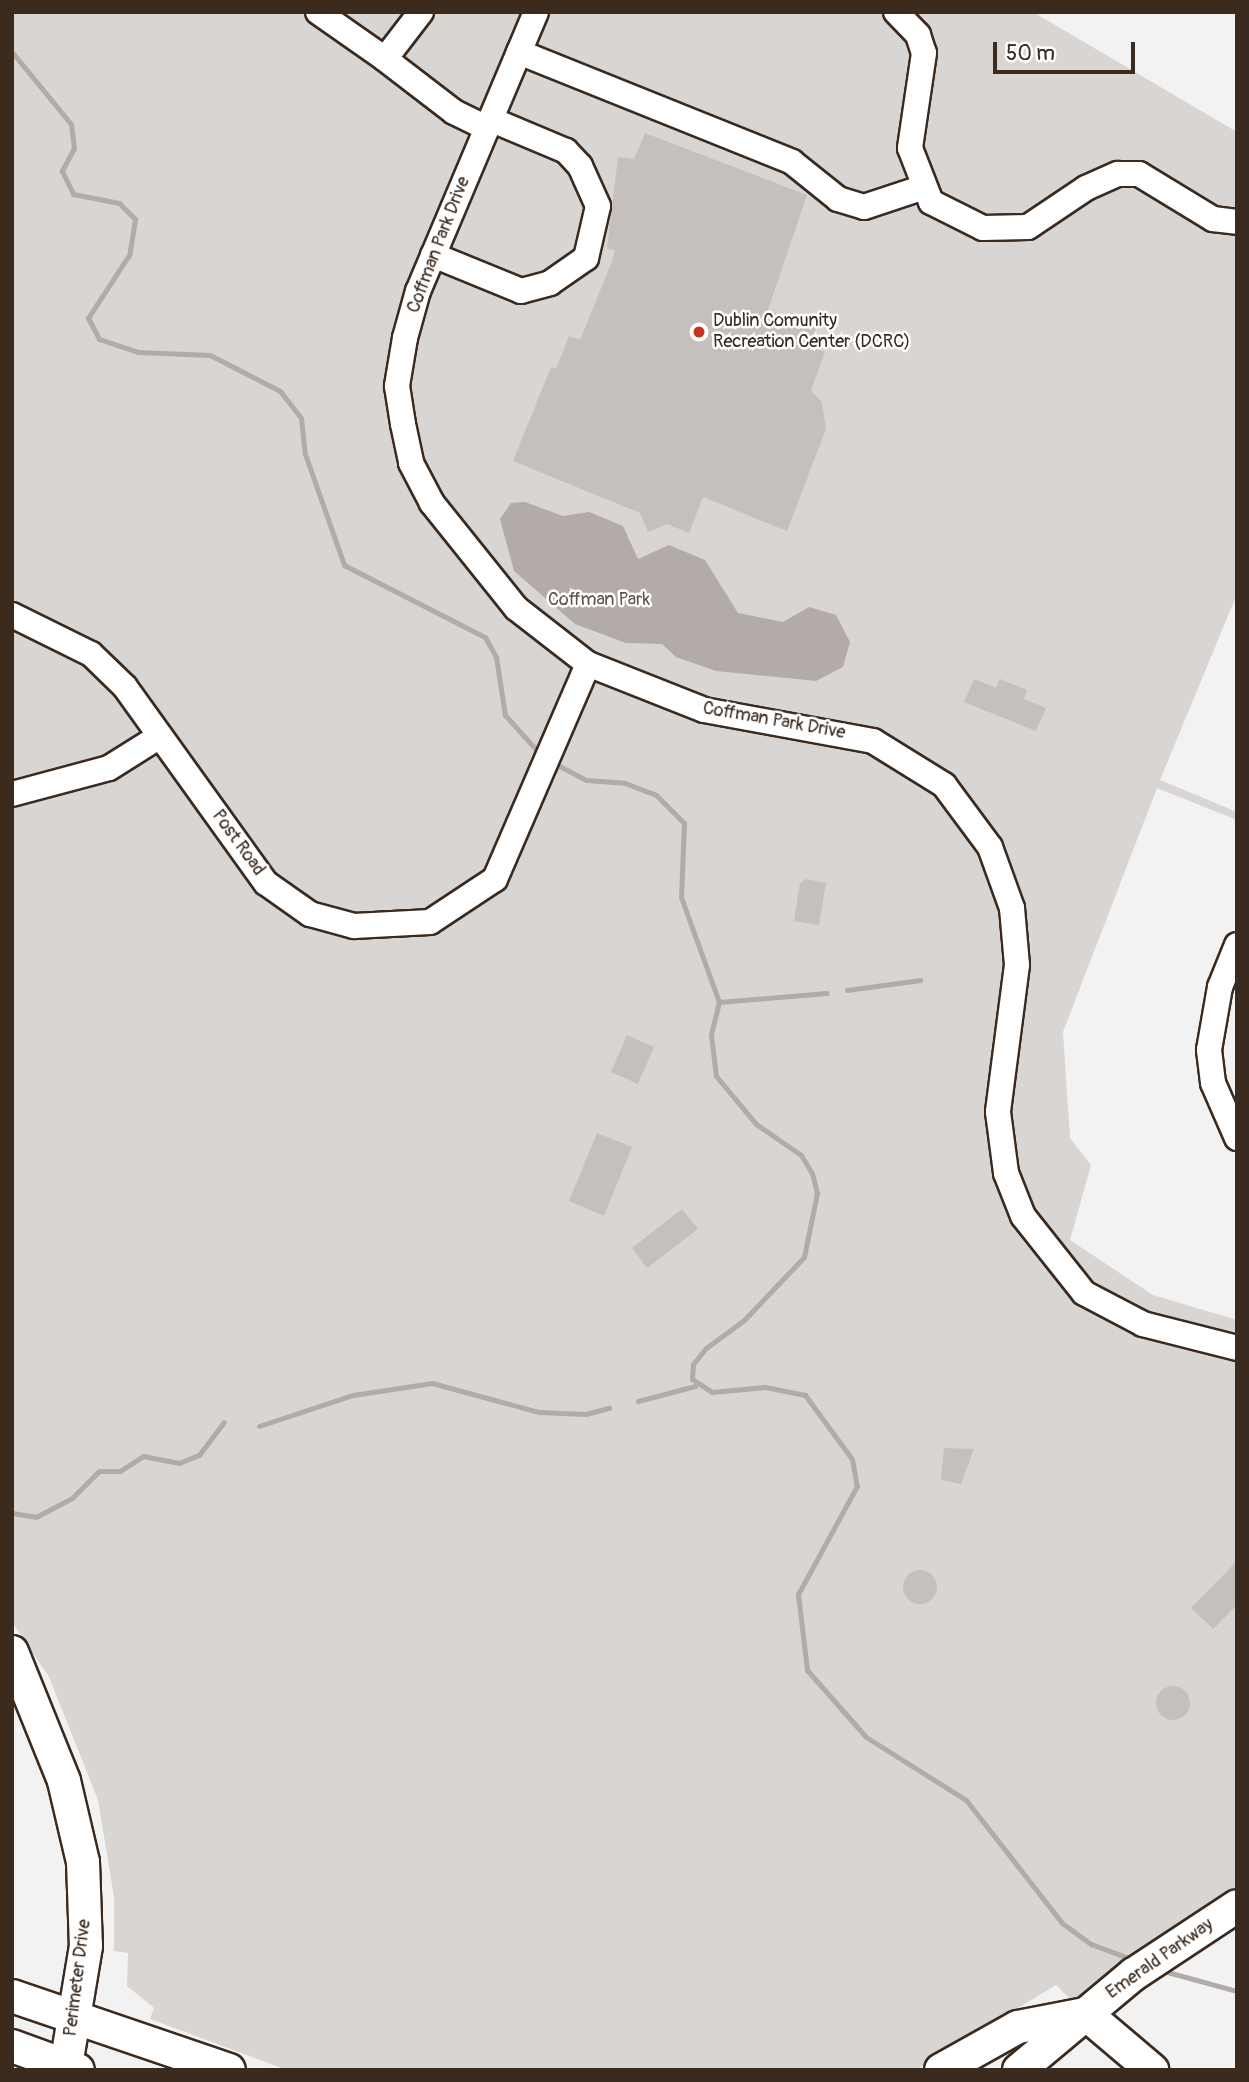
<!DOCTYPE html>
<style>
body{margin:0}
#map{position:relative;width:1249px;height:2082px;overflow:hidden;background:#f3f2f2;font-family:Pangolin,sans-serif}
div>[style]{position:absolute}
.green>*{inset:0;background:#d8d5d2}
.water>*{inset:0;background:#b2aba7}
.stream>*{height:5px;margin:-2.5px;padding:0 2.5px;transform-origin:2.5px;border-radius:2.5px;background:#b2aba7}
.building>*{inset:0;background:#c6c0bd}
.round{border-radius:50%}
.roads{filter:drop-shadow(2px 0 #3b2a1e) drop-shadow(-2px 0 #3b2a1e) drop-shadow(0 2px #3b2a1e) drop-shadow(0 -2px #3b2a1e)}
.minor>*{height:24px;margin:-12px;padding:0 12px;transform-origin:12px;border-radius:12px;background:#fff}
.major>*{height:32px;margin:-16px;padding:0 16px;transform-origin:16px;border-radius:16px;background:#fff}
.dots>*{width:19px;height:19px;translate:-50% -50%;box-sizing:border-box;border:4px solid #fff;border-radius:50%}
span{translate:-50% -50%;white-space:nowrap;text-align:center;line-height:1.15;-webkit-text-stroke:5px #fff;paint-order:stroke}
.street-label{font-size:18px;color:#3b2a1e}
.poi-label{font-size:18px;color:#3b2a1e}
.left{translate:0 -50%;text-align:left}
.park-label{font-size:18px;color:#62554b}
.frame{position:absolute;inset:0;border:14px solid #3b2a1e;pointer-events:none}
.scale{position:absolute;left:993px;top:42px;width:142px;height:32px;box-sizing:border-box;border:4px solid #3b2a1e;border-top:0;padding-left:9px;font-size:21px;line-height:24px;white-space:nowrap;color:#3b2a1e;-webkit-text-stroke:5px #fff;paint-order:stroke}
</style>
<div id="map">
<div class="green">
<div style="clip-path:polygon(12px 12px,1033px 12px,1237px 132px,1237px 594px,1160px 780px,1237px 812px,1237px 820px,1157px 788px,1063px 1032px,1070px 1138px,1091px 1165px,1070px 1240px,1153px 1295px,1237px 1320px,1237px 1906px,1086px 2014px,1056px 1985px,916px 2070px,287px 2070px,150px 2019px,154px 2008px,127px 1986px,128px 1953px,114px 1951px,114px 1897px,98px 1800px,49px 1677px,12px 1622px)"></div>
</div>
<div class="water">
<div style="clip-path:polygon(525px 502px,563px 516px,589px 512px,623px 526px,638px 559px,669px 545px,705px 560px,738px 613px,783px 622px,809px 607px,836px 615px,850px 642px,843px 667px,816px 681px,716px 671px,676px 657px,662px 644px,626px 643px,575px 624px,514px 571px,500px 519px,511px 503px)"></div>
</div>
<div class="stream">
<div style="left:12px;top:52px;width:93px;rotate:50.7deg"></div>
<div style="left:71px;top:124px;width:24px;rotate:83deg"></div>
<div style="left:74px;top:148px;width:26px;rotate:118deg"></div>
<div style="left:62px;top:171px;width:25px;rotate:64deg"></div>
<div style="left:73px;top:194px;width:47px;rotate:11.1deg"></div>
<div style="left:119px;top:203px;width:23px;rotate:45deg"></div>
<div style="left:135px;top:219px;width:36px;rotate:99deg"></div>
<div style="left:129px;top:255px;width:75px;rotate:123.1deg"></div>
<div style="left:88px;top:318px;width:24px;rotate:62deg"></div>
<div style="left:99px;top:339px;width:41px;rotate:18.4deg"></div>
<div style="left:138px;top:352px;width:72px;rotate:2.4deg"></div>
<div style="left:210px;top:355px;width:79px;rotate:27.2deg"></div>
<div style="left:280px;top:391px;width:34px;rotate:52deg"></div>
<div style="left:301px;top:418px;width:36px;rotate:84deg"></div>
<div style="left:305px;top:454px;width:118px;rotate:70.6deg"></div>
<div style="left:344px;top:565px;width:158px;rotate:27.1deg"></div>
<div style="left:485px;top:637px;width:23px;rotate:61deg"></div>
<div style="left:496px;top:657px;width:59px;rotate:81.2deg"></div>
<div style="left:505px;top:715px;width:52px;rotate:48.1deg"></div>
<div style="left:554px;top:763px;width:36px;rotate:28deg"></div>
<div style="left:586px;top:780px;width:39px;rotate:4deg"></div>
<div style="left:625px;top:783px;width:33px;rotate:21deg"></div>
<div style="left:656px;top:795px;width:40px;rotate:45deg"></div>
<div style="left:684px;top:823px;width:74px;rotate:92.3deg"></div>
<div style="left:681px;top:897px;width:112px;rotate:70.1deg"></div>
<div style="left:719px;top:1002px;width:34px;rotate:104deg"></div>
<div style="left:711px;top:1035px;width:41px;rotate:83deg"></div>
<div style="left:716px;top:1076px;width:62px;rotate:50.2deg"></div>
<div style="left:756px;top:1124px;width:55px;rotate:34.6deg"></div>
<div style="left:801px;top:1155px;width:21px;rotate:59deg"></div>
<div style="left:812px;top:1173px;width:21px;rotate:76deg"></div>
<div style="left:817px;top:1193px;width:65px;rotate:101.5deg"></div>
<div style="left:804px;top:1257px;width:87px;rotate:133.6deg"></div>
<div style="left:744px;top:1320px;width:47px;rotate:143.6deg"></div>
<div style="left:706px;top:1348px;width:21px;rotate:129deg"></div>
<div style="left:693px;top:1364px;width:15px;rotate:94deg"></div>
<div style="left:692px;top:1379px;width:24px;rotate:33deg"></div>
<div style="left:712px;top:1392px;width:53px;rotate:-5.4deg"></div>
<div style="left:765px;top:1387px;width:41px;rotate:11.3deg"></div>
<div style="left:805px;top:1395px;width:79px;rotate:53.7deg"></div>
<div style="left:852px;top:1459px;width:27px;rotate:80deg"></div>
<div style="left:857px;top:1486px;width:123px;rotate:118.6deg"></div>
<div style="left:798px;top:1594px;width:77px;rotate:83.2deg"></div>
<div style="left:807px;top:1670px;width:89px;rotate:48.6deg"></div>
<div style="left:866px;top:1737px;width:118px;rotate:32.2deg"></div>
<div style="left:966px;top:1800px;width:156px;rotate:52deg"></div>
<div style="left:1062px;top:1923px;width:36px;rotate:36deg"></div>
<div style="left:1091px;top:1944px;width:46px;rotate:20.4deg"></div>
<div style="left:847px;top:990px;width:74px;rotate:-7.8deg"></div>
<div style="left:719px;top:1002px;width:108px;rotate:-4.8deg"></div>
<div style="left:638px;top:1401px;width:59px;rotate:-14.7deg"></div>
<div style="left:259px;top:1426px;width:99px;rotate:-18.3deg"></div>
<div style="left:353px;top:1395px;width:80px;rotate:-8.6deg"></div>
<div style="left:432px;top:1383px;width:111px;rotate:15.2deg"></div>
<div style="left:539px;top:1412px;width:47px;rotate:2.4deg"></div>
<div style="left:586px;top:1414px;width:24px;rotate:-15deg"></div>
<div style="left:12px;top:1513px;width:24px;rotate:9deg"></div>
<div style="left:36px;top:1517px;width:41px;rotate:-27.8deg"></div>
<div style="left:72px;top:1498px;width:38px;rotate:-45deg"></div>
<div style="left:99px;top:1471px;width:21px"></div>
<div style="left:120px;top:1471px;width:27px;rotate:-33deg"></div>
<div style="left:143px;top:1456px;width:37px;rotate:11deg"></div>
<div style="left:179px;top:1463px;width:22px;rotate:-22deg"></div>
<div style="left:199px;top:1455px;width:41px;rotate:-52.9deg"></div>
<div style="left:1160px;top:1970px;width:80px;rotate:15.3deg"></div>
</div>
<div class="building">
<div style="clip-path:polygon(645px 133px,807px 195px,768px 310px,816px 328px,810px 346px,825px 352px,811px 390px,822px 403px,826px 429px,787px 531px,703px 497px,689px 533px,667px 524px,648px 532px,640px 513px,513px 461px,551px 367px,556px 369px,569px 336px,580px 340px,613px 259px,615px 250px,607px 249px,618px 157px,634px 159px)"></div>
<div style="clip-path:polygon(974px 679px,996px 688px,1000px 679px,1027px 690px,1024px 699px,1046px 708px,1036px 731px,964px 702px)"></div>
<div style="clip-path:polygon(806px 879px,826px 883px,819px 925px,794px 921px,800px 883px)"></div>
<div style="clip-path:polygon(627px 1035px,654px 1047px,638px 1084px,611px 1072px)"></div>
<div style="clip-path:polygon(597px 1133px,632px 1147px,604px 1216px,569px 1201px)"></div>
<div style="clip-path:polygon(682px 1209px,698px 1229px,647px 1268px,632px 1248px)"></div>
<div style="clip-path:polygon(944px 1448px,974px 1449px,961px 1484px,941px 1480px)"></div>
<div style="clip-path:polygon(1237px 1561px,1237px 1605px,1213px 1629px,1191px 1608px)"></div>
<div class="round" style="left:903px;top:1570px;width:34px;height:34px"></div>
<div class="round" style="left:1156px;top:1686px;width:34px;height:34px"></div>
</div>
<div class="roads">
<div class="minor">
<div style="left:318px;top:12px;width:82px;rotate:35deg"></div>
<div style="left:421px;top:12px;width:59px;rotate:127.5deg"></div>
<div style="left:385px;top:59px;width:87px;rotate:37.5deg"></div>
<div style="left:454px;top:112px;width:37px;rotate:26deg"></div>
<div style="left:536px;top:12px;width:303px;rotate:112.9deg"></div>
<div style="left:418px;top:291px;width:49px;rotate:105.5deg"></div>
<div style="left:405px;top:338px;width:49px;rotate:99.5deg"></div>
<div style="left:397px;top:386px;width:38px;rotate:81deg"></div>
<div style="left:403px;top:424px;width:40px;rotate:78deg"></div>
<div style="left:411px;top:463px;width:45px;rotate:62.3deg"></div>
<div style="left:432px;top:503px;width:134px;rotate:51.3deg"></div>
<div style="left:516px;top:608px;width:91px;rotate:37.9deg"></div>
<div style="left:588px;top:664px;width:125px;rotate:21.6deg"></div>
<div style="left:704px;top:710px;width:172px;rotate:10.4deg"></div>
<div style="left:873px;top:741px;width:84px;rotate:31.8deg"></div>
<div style="left:944px;top:785px;width:77px;rotate:53.4deg"></div>
<div style="left:990px;top:847px;width:65px;rotate:70.2deg"></div>
<div style="left:1012px;top:908px;width:57px;rotate:85deg"></div>
<div style="left:1017px;top:965px;width:148px;rotate:97.4deg"></div>
<div style="left:998px;top:1112px;width:62px;rotate:82.5deg"></div>
<div style="left:1006px;top:1173px;width:46px;rotate:68.4deg"></div>
<div style="left:1023px;top:1216px;width:98px;rotate:51.6deg"></div>
<div style="left:1084px;top:1293px;width:67px;rotate:27.7deg"></div>
<div style="left:1143px;top:1324px;width:97px;rotate:14.3deg"></div>
<div style="left:896px;top:12px;width:32px;rotate:46deg"></div>
<div style="left:918px;top:35px;width:19px;rotate:72deg"></div>
<div style="left:924px;top:53px;width:96px;rotate:98.4deg"></div>
<div style="left:910px;top:148px;width:58px;rotate:68.7deg"></div>
<div style="left:931px;top:202px;width:58px;rotate:26.6deg"></div>
<div style="left:983px;top:228px;width:45px;rotate:-1.3deg"></div>
<div style="left:1028px;top:227px;width:70px;rotate:-33.9deg"></div>
<div style="left:1086px;top:188px;width:35px;rotate:-24deg"></div>
<div style="left:1118px;top:174px;width:21px"></div>
<div style="left:1139px;top:174px;width:87px;rotate:31.3deg"></div>
<div style="left:1213px;top:219px;width:24px;rotate:7deg"></div>
<div style="left:519px;top:52px;width:294px;rotate:21.9deg"></div>
<div style="left:792px;top:162px;width:59px;rotate:38.8deg"></div>
<div style="left:838px;top:199px;width:27px;rotate:17deg"></div>
<div style="left:864px;top:207px;width:60px;rotate:-18.4deg"></div>
<div style="left:433px;top:255px;width:95px;rotate:22.2deg"></div>
<div style="left:521px;top:291px;width:30px;rotate:-15deg"></div>
<div style="left:550px;top:283px;width:44px;rotate:-34.8deg"></div>
<div style="left:586px;top:258px;width:53px;rotate:-77deg"></div>
<div style="left:598px;top:206px;width:44px;rotate:-114.2deg"></div>
<div style="left:580px;top:166px;width:21px;rotate:-133deg"></div>
<div style="left:566px;top:151px;width:82px;rotate:-157.2deg"></div>
<div style="left:12px;top:615px;width:88px;rotate:26.3deg"></div>
<div style="left:91px;top:654px;width:47px;rotate:44.1deg"></div>
<div style="left:125px;top:687px;width:241px;rotate:54.3deg"></div>
<div style="left:266px;top:883px;width:54px;rotate:35.2deg"></div>
<div style="left:310px;top:914px;width:46px;rotate:15.3deg"></div>
<div style="left:354px;top:926px;width:76px;rotate:-3deg"></div>
<div style="left:430px;top:922px;width:78px;rotate:-33.5deg"></div>
<div style="left:495px;top:879px;width:234px;rotate:-66.6deg"></div>
<div style="left:12px;top:794px;width:100px;rotate:-15deg"></div>
<div style="left:109px;top:768px;width:60px;rotate:-32.1deg"></div>
<div style="left:1237px;top:945px;width:45px;rotate:112deg"></div>
<div style="left:1220px;top:987px;width:64px;rotate:99.9deg"></div>
<div style="left:1209px;top:1050px;width:33px;rotate:83deg"></div>
<div style="left:1213px;top:1083px;width:60px;rotate:66.4deg"></div>
</div>
<div class="major">
<div style="left:12px;top:1652px;width:139px;rotate:68deg"></div>
<div style="left:64px;top:1781px;width:83px;rotate:76.8deg"></div>
<div style="left:83px;top:1862px;width:84px;rotate:88deg"></div>
<div style="left:86px;top:1946px;width:122px;rotate:99.5deg"></div>
<div style="left:12px;top:1996px;width:229px;rotate:18.8deg"></div>
<div style="left:1086px;top:2014px;width:87px;rotate:40.3deg"></div>
<div style="left:12px;top:2046px;width:70px;rotate:20deg"></div>
<div style="left:941px;top:2070px;width:88px;rotate:-29.2deg"></div>
<div style="left:1018px;top:2027px;width:67px;rotate:-11.1deg"></div>
<div style="left:1019px;top:2070px;width:150px;rotate:-39.9deg"></div>
<div style="left:1134px;top:1974px;width:123px;rotate:-33.4deg"></div>
</div>
</div>
<div class="dots">
<div style="left:699px;top:332px;background:#c8321e"></div>
</div>
<div class="street-label">
<span style="left:439px;top:245px;rotate:-69deg">Coffman Park Drive</span>
<span style="left:774px;top:721px;rotate:10deg">Coffman Park Drive</span>
<span style="left:238px;top:843px;rotate:54deg">Post Road</span>
<span style="left:1160px;top:1959px;rotate:-35deg">Emerald Parkway</span>
<span style="left:78px;top:1978px;rotate:-83deg">Perimeter Drive</span>
</div>
<div class="poi-label">
<span class="left" style="left:713px;top:332px">Dublin Comunity<br>Recreation Center (DCRC)</span>
</div>
<div class="park-label">
<span style="left:599px;top:600px">Coffman Park</span>
</div>
<div class="frame"></div>
<div class="scale">50 m</div>
</div>
